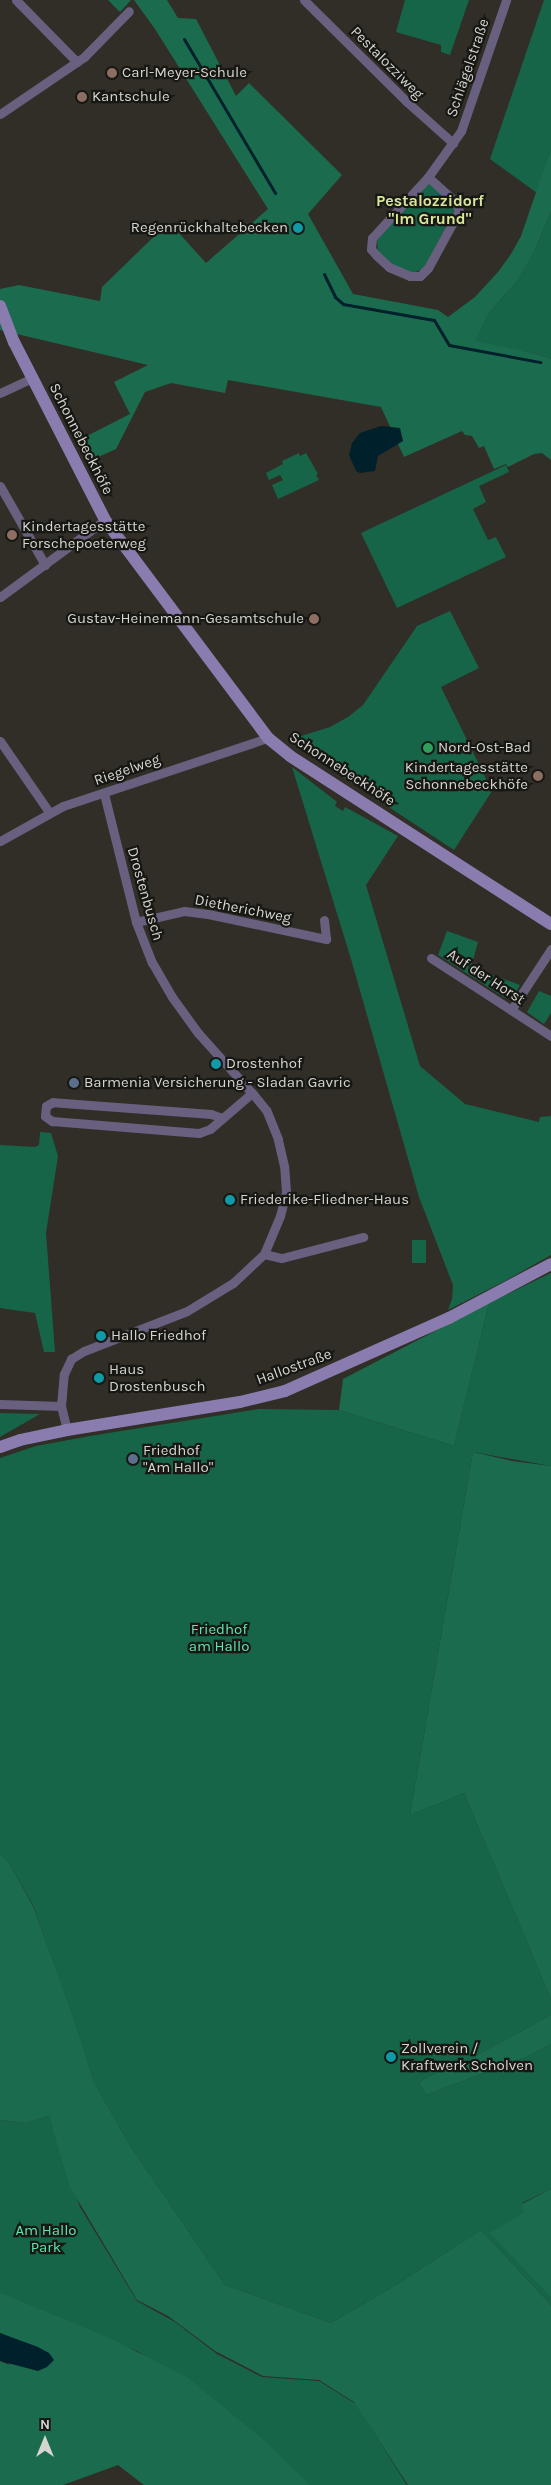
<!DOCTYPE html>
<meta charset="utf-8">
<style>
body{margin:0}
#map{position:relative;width:551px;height:2485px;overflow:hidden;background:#302e27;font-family:Karla,sans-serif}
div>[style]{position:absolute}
.green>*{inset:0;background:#176549}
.forest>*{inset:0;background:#1b6c4f}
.water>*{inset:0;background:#00212b}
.stream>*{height:3px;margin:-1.5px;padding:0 1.5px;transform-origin:1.5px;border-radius:1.5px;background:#00212b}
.street>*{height:9px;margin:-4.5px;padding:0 4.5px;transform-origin:4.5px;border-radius:4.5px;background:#696080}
.secondary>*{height:12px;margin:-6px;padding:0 6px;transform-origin:6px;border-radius:6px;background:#8a7cae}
.dots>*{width:14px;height:14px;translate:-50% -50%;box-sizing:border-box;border:2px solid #171713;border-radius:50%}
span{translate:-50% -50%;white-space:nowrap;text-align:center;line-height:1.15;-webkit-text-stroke:4.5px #171713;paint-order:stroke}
.street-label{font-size:15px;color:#d6d5d0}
.poi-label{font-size:15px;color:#d6d5d0}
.left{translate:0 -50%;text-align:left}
.right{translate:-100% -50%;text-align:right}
.park-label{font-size:15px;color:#5ee7b2}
.neighbourhood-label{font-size:16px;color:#d9e598;font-weight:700}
.north{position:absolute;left:20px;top:2415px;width:50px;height:50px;-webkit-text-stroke:4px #171713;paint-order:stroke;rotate:0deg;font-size:14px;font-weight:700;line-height:20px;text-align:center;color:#d6d5d0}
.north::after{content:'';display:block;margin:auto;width:18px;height:22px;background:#d6d5d0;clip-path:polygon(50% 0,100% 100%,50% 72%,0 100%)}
</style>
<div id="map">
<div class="green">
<div style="clip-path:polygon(405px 0,469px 0,450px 55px,441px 52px,441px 45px,396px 32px)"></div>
<div style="clip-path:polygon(544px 0,551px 0,551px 149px,537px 193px,490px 159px)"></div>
<div style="clip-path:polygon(428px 183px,432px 184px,454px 206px,454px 211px,426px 265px,421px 270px,412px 273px,395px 267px,378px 252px,377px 239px)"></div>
<div style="clip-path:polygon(551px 212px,551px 359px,533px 353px,474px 342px,489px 313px,518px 280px,532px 256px)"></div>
<div style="clip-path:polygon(299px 453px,300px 456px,306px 453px,318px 474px,316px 475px,319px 480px,278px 499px,272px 485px,283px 480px,280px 475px,269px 480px,266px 473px,283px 464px,282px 461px)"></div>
<div style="clip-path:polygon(506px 465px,509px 472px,479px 486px,486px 502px,473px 509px,488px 540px,496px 537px,506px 557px,397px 608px,361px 533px)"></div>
<div style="clip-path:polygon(450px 611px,479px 668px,441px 687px,492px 791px,454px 850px,299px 748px,297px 744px,301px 736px,330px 727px,348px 717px,363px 705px,417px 626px)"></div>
<div style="clip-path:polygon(292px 767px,337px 802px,335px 806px,343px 811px,345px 807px,398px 836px,366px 885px,420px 1066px,465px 1104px,539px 1122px,540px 1117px,551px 1116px,551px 1255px,505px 1281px,448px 1310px,452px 1299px,453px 1285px,419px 1197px,351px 959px)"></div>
<div style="clip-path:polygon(447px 931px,478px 942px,471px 967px,520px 985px,513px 997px,505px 998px,438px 955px)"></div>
<div style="clip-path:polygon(539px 991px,551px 996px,551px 1013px,544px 1024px,527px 1012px)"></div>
<div style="clip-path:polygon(40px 1132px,51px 1133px,58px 1156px,46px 1233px,55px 1352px,44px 1352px,35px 1313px,0 1308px,0 1145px,35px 1147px,39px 1145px)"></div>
<div style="clip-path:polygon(412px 1240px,426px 1240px,426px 1263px,412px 1263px)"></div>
<div style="clip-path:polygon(551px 1273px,551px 1466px,473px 1452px,410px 1815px,464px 1793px,551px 1999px,551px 2015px,446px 2072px,441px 2070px,419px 2082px,426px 2095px,524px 2058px,551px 2044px,551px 2189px,522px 2203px,551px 2297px,551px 2305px,481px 2230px,391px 2288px,331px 2323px,225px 2285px,129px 2144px,94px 2082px,33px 1905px,11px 1866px,0 1855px,0 1458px,36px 1446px,90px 1436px,259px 1409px,339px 1410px,454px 1446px,489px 1303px)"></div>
<div style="clip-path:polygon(0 1413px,40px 1414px,0 1437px)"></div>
<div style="clip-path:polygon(49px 2116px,80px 2207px,137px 2301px,175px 2322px,217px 2354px,262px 2377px,319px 2381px,356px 2404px,407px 2485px,310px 2485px,139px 2352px,0 2292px,0 2120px,25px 2123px)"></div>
</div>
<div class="forest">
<div style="clip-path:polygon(108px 0,131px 0,120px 12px)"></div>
<div style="clip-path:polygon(134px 0,167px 0,178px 18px,196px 19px,236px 96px,249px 83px,342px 175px,308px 214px,353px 294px,438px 310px,448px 317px,475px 297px,498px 272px,511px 254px,521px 236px,551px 149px,551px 212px,532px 256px,518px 280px,489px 313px,475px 341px,533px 353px,551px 359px,551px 460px,542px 453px,534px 454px,508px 467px,506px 464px,494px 469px,484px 446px,479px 448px,472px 436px,465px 435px,462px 431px,404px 457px,381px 407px,228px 380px,225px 393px,171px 383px,145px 392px,116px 449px,87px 462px,77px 441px,130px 414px,114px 382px,148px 365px,0 330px,0 289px,19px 285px,100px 301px,102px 287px,169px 222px,206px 263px,268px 209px,155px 29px)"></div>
<div style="clip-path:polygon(489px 1303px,454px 1446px,339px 1410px,343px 1379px)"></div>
<div style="clip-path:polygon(473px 1452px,512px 1461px,551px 1466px,551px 1999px,464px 1793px,410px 1815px)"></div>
<div style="clip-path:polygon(0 1854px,11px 1866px,33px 1906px,72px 2015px,94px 2082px,129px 2144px,225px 2285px,331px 2323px,391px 2288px,481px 2230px,551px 2305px,551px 2485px,408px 2485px,354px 2402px,319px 2380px,263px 2376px,215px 2351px,168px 2316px,137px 2300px,70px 2187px,49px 2116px,25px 2123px,0 2120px)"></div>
<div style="clip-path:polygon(551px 2015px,551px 2044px,524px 2058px,426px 2095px,419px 2082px,441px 2070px,446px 2072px)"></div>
<div style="clip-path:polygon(551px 2189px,551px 2297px,490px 2233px,523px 2213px,522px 2204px)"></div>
<div style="clip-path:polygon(0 2292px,116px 2341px,188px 2378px,265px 2441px,310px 2485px,144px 2485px,118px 2465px,63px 2485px,0 2485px,0 2361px,9px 2365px,3px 2334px,0 2333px)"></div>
</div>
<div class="water">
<div style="clip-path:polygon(381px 426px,400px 428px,403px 441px,378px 456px,375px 471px,360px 473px,356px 471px,349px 455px,352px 443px,360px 433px)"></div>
<div style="clip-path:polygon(0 2333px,38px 2347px,49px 2353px,54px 2360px,47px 2367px,38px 2371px,0 2361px)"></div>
</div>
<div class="stream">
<div style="left:184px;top:39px;width:179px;rotate:59.4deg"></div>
<div style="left:324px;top:274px;width:25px;rotate:64deg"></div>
<div style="left:335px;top:297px;width:11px;rotate:41deg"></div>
<div style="left:343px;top:304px;width:92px;rotate:10deg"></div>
<div style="left:434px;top:320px;width:29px;rotate:59deg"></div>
<div style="left:449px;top:345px;width:93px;rotate:10.6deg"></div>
</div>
<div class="street">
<div style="left:16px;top:0;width:87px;rotate:45.5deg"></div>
<div style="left:304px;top:0;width:145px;rotate:44.7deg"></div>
<div style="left:407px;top:102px;width:62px;rotate:41.7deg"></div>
<div style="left:0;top:114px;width:102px;rotate:-34.2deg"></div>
<div style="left:84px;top:57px;width:64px;rotate:-45.6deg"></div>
<div style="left:428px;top:177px;width:36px;rotate:42deg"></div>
<div style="left:455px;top:201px;width:11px;rotate:68deg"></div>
<div style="left:459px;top:211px;width:65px;rotate:118.5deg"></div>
<div style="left:428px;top:268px;width:11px;rotate:135deg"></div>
<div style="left:420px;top:276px;width:10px;rotate:180deg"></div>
<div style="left:410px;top:276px;width:23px;rotate:-157deg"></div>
<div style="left:389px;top:267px;width:16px;rotate:-137deg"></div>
<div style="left:377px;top:256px;width:9px;rotate:-131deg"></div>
<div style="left:371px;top:249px;width:11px;rotate:-85deg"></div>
<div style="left:372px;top:238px;width:83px;rotate:-47.4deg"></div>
<div style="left:428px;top:177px;width:57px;rotate:-54.3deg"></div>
<div style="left:461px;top:131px;width:139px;rotate:-71deg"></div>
<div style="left:0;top:393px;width:35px;rotate:-25deg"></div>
<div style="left:0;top:486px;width:91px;rotate:60.3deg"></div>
<div style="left:0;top:597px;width:130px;rotate:-36.3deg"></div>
<div style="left:0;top:741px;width:86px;rotate:55.4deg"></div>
<div style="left:0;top:841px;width:72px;rotate:-29.1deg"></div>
<div style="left:63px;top:806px;width:216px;rotate:-18.4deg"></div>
<div style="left:136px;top:922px;width:49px;rotate:-12.9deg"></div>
<div style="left:184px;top:911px;width:24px;rotate:7deg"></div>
<div style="left:208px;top:914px;width:121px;rotate:12deg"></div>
<div style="left:326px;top:939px;width:19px;rotate:-96deg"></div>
<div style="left:431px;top:958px;width:143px;rotate:33deg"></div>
<div style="left:511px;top:1010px;width:73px;rotate:-56.7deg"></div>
<div style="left:222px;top:1118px;width:12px;rotate:-160deg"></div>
<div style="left:211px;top:1114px;width:158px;rotate:-175.7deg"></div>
<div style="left:53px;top:1102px;width:8px;rotate:150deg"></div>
<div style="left:46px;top:1106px;width:10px;rotate:96deg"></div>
<div style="left:45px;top:1116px;width:9px;rotate:36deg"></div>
<div style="left:52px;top:1121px;width:147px;rotate:4.7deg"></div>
<div style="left:199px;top:1133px;width:12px;rotate:-20deg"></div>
<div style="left:210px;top:1129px;width:55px;rotate:-40.6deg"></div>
<div style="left:264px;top:1254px;width:18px;rotate:13deg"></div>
<div style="left:282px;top:1258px;width:84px;rotate:-14.5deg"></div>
<div style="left:0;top:1404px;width:61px;rotate:1.9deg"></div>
<div style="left:67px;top:1430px;width:25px;rotate:-104deg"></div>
<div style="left:61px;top:1406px;width:32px;rotate:-85deg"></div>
<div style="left:64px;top:1374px;width:17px;rotate:-65deg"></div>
<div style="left:71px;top:1359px;width:15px;rotate:-32deg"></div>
<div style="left:84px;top:1351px;width:110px;rotate:-21.2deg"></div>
<div style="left:187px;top:1311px;width:54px;rotate:-31.3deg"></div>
<div style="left:233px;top:1283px;width:42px;rotate:-43.1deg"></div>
<div style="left:264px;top:1254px;width:41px;rotate:-67.2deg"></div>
<div style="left:280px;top:1216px;width:25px;rotate:-76deg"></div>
<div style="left:286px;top:1192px;width:26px;rotate:-94deg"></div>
<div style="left:284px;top:1166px;width:28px;rotate:-103deg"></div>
<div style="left:278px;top:1139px;width:31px;rotate:-112deg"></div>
<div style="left:266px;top:1110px;width:22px;rotate:-129deg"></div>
<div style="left:252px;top:1093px;width:81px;rotate:-132deg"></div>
<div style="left:198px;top:1033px;width:44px;rotate:-125.8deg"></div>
<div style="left:172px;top:997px;width:39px;rotate:-120deg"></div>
<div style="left:152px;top:963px;width:44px;rotate:-111.3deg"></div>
<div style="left:136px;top:922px;width:132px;rotate:-104deg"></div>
</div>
<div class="secondary">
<div style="left:0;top:306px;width:39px;rotate:69deg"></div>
<div style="left:14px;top:342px;width:200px;rotate:62.9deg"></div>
<div style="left:105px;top:520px;width:272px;rotate:53.2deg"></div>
<div style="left:268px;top:738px;width:28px;rotate:39deg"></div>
<div style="left:290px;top:756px;width:310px;rotate:32.8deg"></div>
<div style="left:0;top:1447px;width:21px;rotate:-19deg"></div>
<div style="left:20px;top:1440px;width:48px;rotate:-12deg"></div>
<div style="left:67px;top:1430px;width:175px;rotate:-9.2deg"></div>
<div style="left:240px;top:1402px;width:46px;rotate:-13.7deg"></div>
<div style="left:285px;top:1391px;width:180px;rotate:-24deg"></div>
<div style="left:449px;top:1318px;width:115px;rotate:-27.9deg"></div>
</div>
<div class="dots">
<div style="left:112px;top:73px;background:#8d6e63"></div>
<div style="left:82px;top:97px;background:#8d6e63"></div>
<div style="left:298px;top:228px;background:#0f9aa8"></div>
<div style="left:12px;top:535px;background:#8d6e63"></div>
<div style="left:314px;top:619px;background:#8d6e63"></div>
<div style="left:428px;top:748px;background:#2e9e5b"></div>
<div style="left:538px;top:776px;background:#8d6e63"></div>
<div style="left:216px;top:1064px;background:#0f9aa8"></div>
<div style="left:74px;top:1083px;background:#5c6f8a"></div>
<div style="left:230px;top:1200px;background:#0f9aa8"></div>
<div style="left:101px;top:1336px;background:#0f9aa8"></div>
<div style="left:99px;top:1378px;background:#0f9aa8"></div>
<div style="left:133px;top:1459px;background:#5c6f8a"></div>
<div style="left:391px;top:2057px;background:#0f9aa8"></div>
</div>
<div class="street-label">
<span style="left:387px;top:63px;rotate:45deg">Pestalozziweg</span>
<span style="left:468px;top:68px;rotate:-71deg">Schlägelstraße</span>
<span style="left:81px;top:439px;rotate:63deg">Schonnebeckhöfe</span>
<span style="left:342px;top:769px;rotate:33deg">Schonnebeckhöfe</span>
<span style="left:127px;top:770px;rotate:-19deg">Riegelweg</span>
<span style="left:145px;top:894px;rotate:74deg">Drostenbusch</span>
<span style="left:243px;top:909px;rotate:11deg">Dietherichweg</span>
<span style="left:486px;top:977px;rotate:33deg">Auf der Horst</span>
<span style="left:294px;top:1367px;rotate:-20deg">Hallostraße</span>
</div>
<div class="poi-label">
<span class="left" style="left:122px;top:73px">Carl-Meyer-Schule</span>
<span class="left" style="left:92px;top:97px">Kantschule</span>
<span class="right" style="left:288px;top:228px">Regenrückhaltebecken</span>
<span class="left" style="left:22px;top:535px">Kindertagesstätte<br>Forschepoeterweg</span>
<span class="right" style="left:304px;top:619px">Gustav-Heinemann-Gesamtschule</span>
<span class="left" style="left:438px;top:748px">Nord-Ost-Bad</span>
<span class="right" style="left:528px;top:776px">Kindertagesstätte<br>Schonnebeckhöfe</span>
<span class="left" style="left:226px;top:1064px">Drostenhof</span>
<span class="left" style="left:84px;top:1083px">Barmenia Versicherung - Sladan Gavric</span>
<span class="left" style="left:240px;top:1200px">Friederike-Fliedner-Haus</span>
<span class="left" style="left:111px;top:1336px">Hallo Friedhof</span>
<span class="left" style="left:109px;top:1378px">Haus<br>Drostenbusch</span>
<span class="left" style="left:143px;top:1459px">Friedhof<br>"Am Hallo"</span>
<span class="left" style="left:401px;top:2057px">Zollverein /<br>Kraftwerk Scholven</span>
</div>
<div class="park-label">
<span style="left:219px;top:1638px">Friedhof<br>am Hallo</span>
<span style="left:46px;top:2239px">Am Hallo<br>Park</span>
</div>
<div class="neighbourhood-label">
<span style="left:430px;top:210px">Pestalozzidorf<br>"Im Grund"</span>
</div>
<div class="north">N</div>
</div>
